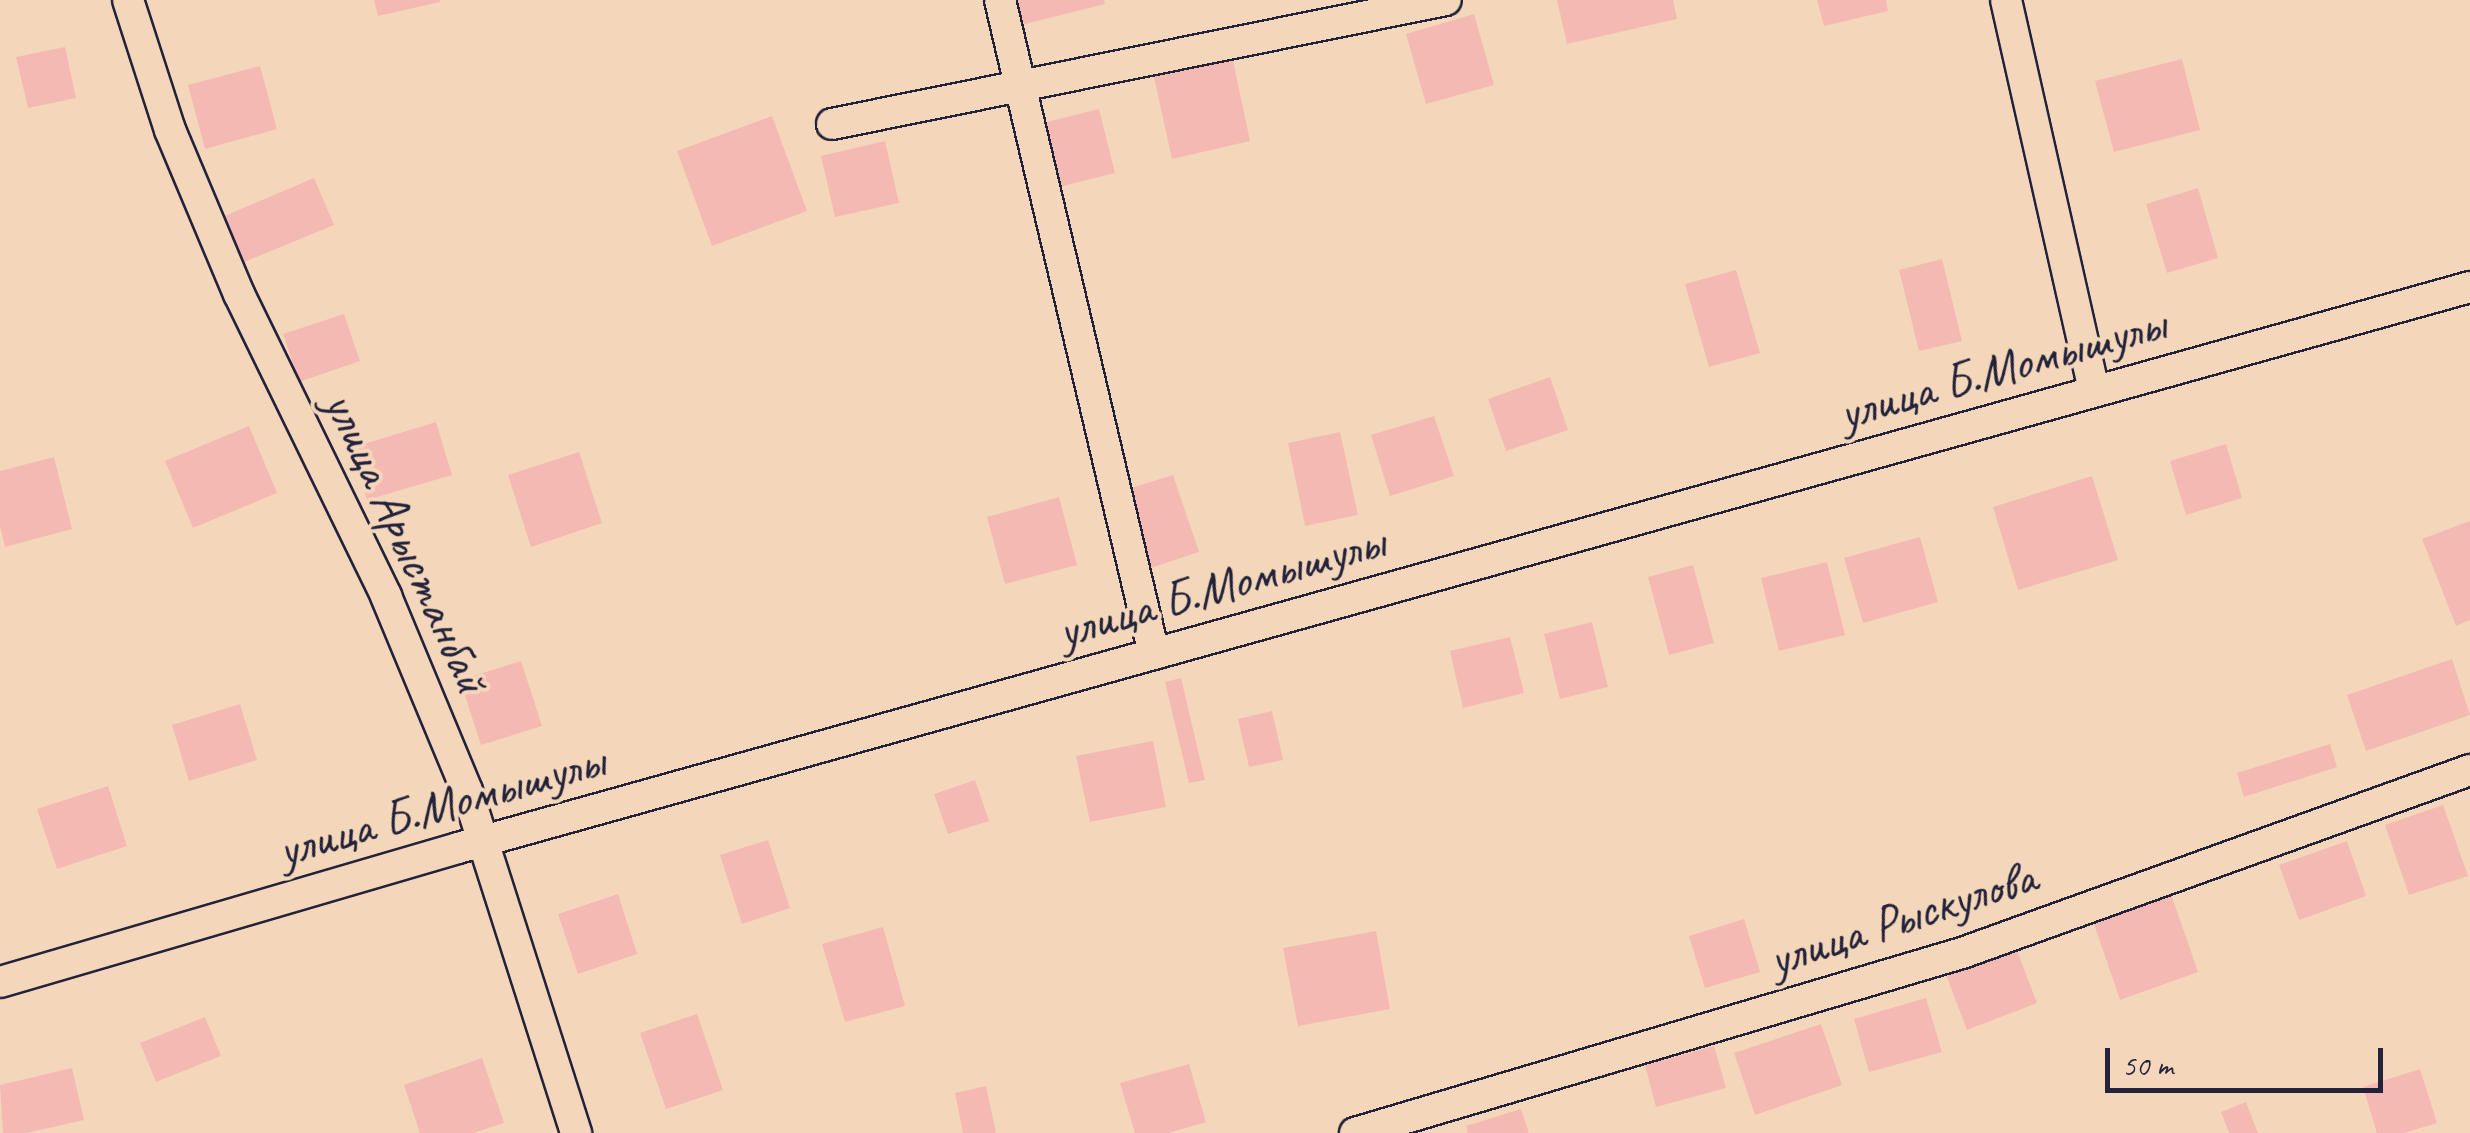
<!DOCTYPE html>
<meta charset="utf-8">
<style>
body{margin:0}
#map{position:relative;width:2470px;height:1133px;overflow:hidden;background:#f4d7ba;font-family:Caveat,sans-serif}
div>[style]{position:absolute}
.building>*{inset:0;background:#f5b9b3}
.roads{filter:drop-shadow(2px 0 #22223b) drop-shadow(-2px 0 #22223b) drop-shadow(0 2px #22223b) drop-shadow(0 -2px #22223b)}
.street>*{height:30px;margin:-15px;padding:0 15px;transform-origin:15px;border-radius:15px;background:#f4d7ba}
span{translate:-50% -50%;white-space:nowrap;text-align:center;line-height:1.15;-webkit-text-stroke:8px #f4d7ba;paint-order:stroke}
.street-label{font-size:50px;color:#22223b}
.scale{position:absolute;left:2105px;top:1048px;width:278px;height:45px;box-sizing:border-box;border:5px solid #22223b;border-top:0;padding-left:12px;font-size:30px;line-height:35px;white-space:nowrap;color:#22223b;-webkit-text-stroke:8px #f4d7ba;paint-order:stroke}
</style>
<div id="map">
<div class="building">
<div style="clip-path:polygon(374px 0,440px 0,440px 2px,378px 16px)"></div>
<div style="clip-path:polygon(1015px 0,1104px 0,1105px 4px,1021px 25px)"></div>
<div style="clip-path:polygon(1557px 0,1673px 0,1677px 19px,1567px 44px)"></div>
<div style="clip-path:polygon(1817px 0,1886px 0,1888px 11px,1824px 26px)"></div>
<div style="clip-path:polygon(1474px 14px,1494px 85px,1426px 104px,1406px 34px)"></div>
<div style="clip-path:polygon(65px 47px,76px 98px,28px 108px,16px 57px)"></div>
<div style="clip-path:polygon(1232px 56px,1250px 141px,1172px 159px,1153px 73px)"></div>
<div style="clip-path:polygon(2182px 59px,2200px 130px,2114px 152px,2095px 81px)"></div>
<div style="clip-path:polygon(260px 66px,277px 129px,205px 149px,188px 85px)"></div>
<div style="clip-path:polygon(1099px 109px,1115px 173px,1043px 191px,1027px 127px)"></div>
<div style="clip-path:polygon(772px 116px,807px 211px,712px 246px,677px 151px)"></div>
<div style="clip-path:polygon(885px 141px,899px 203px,835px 217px,821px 156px)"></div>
<div style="clip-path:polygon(314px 178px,334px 225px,242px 263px,222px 217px)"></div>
<div style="clip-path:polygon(2198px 188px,2218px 258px,2167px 273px,2146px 204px)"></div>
<div style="clip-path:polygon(1942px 259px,1962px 341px,1919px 351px,1899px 270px)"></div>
<div style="clip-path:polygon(1736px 270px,1760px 353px,1709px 367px,1685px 284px)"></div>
<div style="clip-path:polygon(344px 314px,360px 361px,299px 382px,283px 334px)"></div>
<div style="clip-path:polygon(1550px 377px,1568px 430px,1506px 451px,1488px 399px)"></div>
<div style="clip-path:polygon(1434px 416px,1454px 476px,1390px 496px,1371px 435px)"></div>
<div style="clip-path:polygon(436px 422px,452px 475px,367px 500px,351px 448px)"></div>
<div style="clip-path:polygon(249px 426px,277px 493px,193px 528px,165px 461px)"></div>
<div style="clip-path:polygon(1340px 432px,1358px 515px,1305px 526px,1288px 443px)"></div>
<div style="clip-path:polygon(2226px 444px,2242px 498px,2186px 515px,2170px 461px)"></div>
<div style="clip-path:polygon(579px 452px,602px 523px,531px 547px,508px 475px)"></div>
<div style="clip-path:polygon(54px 457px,72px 529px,5px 547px,0 526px,0 471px)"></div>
<div style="clip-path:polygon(1173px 475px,1199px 552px,1151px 568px,1125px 490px)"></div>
<div style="clip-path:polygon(2092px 476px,2118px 560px,2018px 590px,1993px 507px)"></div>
<div style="clip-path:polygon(1059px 497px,1077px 565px,1005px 584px,987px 517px)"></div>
<div style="clip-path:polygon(2470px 521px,2470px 620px,2456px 626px,2422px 539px)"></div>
<div style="clip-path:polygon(1920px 537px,1938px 602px,1863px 623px,1844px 558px)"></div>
<div style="clip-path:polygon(1827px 562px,1845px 635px,1779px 651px,1761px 578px)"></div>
<div style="clip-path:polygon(1693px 565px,1714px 643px,1669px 655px,1648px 577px)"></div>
<div style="clip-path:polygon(1592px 622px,1608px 687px,1560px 699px,1544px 634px)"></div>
<div style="clip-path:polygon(1510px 637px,1524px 693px,1463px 708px,1450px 651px)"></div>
<div style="clip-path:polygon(2452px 659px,2470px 715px,2366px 751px,2347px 695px)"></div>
<div style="clip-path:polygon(521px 661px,542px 726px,481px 745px,460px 680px)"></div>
<div style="clip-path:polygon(1181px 678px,1205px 780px,1189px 783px,1165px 682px)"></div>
<div style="clip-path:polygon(240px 704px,257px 760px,189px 781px,172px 725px)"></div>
<div style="clip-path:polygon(1272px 711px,1283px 760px,1249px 767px,1238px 719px)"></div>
<div style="clip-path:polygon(1153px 741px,1166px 807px,1090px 822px,1076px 756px)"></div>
<div style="clip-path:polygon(2330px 744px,2337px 767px,2244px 797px,2237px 773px)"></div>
<div style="clip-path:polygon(975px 780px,989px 821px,948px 834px,934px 794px)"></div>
<div style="clip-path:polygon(108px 786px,127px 846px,57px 869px,37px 809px)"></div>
<div style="clip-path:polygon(2443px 805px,2468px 876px,2409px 895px,2385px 825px)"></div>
<div style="clip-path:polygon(768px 840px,790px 908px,742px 924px,720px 855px)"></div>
<div style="clip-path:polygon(2347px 841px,2366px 896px,2299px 920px,2279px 865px)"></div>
<div style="clip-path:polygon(618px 894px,637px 954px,578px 974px,558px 914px)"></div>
<div style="clip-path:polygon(2171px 894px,2198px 972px,2120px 1000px,2093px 921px)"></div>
<div style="clip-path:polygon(1744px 919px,1760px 972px,1705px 988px,1689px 936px)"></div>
<div style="clip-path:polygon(883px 927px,905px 1006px,845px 1022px,822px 944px)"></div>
<div style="clip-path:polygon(1376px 931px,1390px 1009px,1298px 1026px,1283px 948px)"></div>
<div style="clip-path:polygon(2016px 948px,2037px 1003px,1967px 1030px,1946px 975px)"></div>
<div style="clip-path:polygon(1926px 998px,1942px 1052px,1869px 1072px,1854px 1019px)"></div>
<div style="clip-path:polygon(697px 1014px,723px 1090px,666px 1109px,640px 1033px)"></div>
<div style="clip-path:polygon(205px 1017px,221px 1056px,156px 1082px,140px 1043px)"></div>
<div style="clip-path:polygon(1821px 1024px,1842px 1085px,1755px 1115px,1734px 1053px)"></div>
<div style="clip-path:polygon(1714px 1046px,1726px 1088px,1656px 1107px,1645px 1065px)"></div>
<div style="clip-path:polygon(482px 1058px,504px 1123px,473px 1133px,420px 1133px,404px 1085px)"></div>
<div style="clip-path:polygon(1189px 1064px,1206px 1122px,1168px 1133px,1135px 1133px,1120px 1083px)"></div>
<div style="clip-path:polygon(72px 1068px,84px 1120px,26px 1133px,3px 1133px,0 1085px)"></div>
<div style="clip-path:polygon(2420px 1069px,2437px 1123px,2404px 1133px,2377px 1133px,2363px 1087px)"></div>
<div style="clip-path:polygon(986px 1086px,996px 1133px,963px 1133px,955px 1093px)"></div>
<div style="clip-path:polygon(2246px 1102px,2258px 1133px,2229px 1133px,2221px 1112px)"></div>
<div style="clip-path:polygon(1521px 1109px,1529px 1133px,1468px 1133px,1466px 1126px)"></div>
</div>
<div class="roads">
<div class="street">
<div style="left:128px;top:0;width:137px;rotate:72.1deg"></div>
<div style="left:170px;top:130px;width:178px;rotate:67.2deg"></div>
<div style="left:239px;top:294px;width:336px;rotate:64deg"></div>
<div style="left:386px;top:596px;width:211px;rotate:67.4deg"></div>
<div style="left:467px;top:791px;width:359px;rotate:72.3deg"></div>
<div style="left:1000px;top:0;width:672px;rotate:76.75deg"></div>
<div style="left:2006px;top:0;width:401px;rotate:77.3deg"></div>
<div style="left:832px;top:124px;width:626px;rotate:-11.42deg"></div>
<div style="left:0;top:982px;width:477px;rotate:-16.3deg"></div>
<div style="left:458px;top:848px;width:2089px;rotate:-15.58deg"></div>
<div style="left:1355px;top:1133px;width:633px;rotate:-16.52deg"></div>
<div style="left:1962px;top:953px;width:540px;rotate:-19.81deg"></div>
</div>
</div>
<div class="street-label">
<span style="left:2002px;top:368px;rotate:-16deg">улица Б.Момышулы</span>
<span style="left:407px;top:542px;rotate:65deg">улица Арыстанбай</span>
<span style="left:1221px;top:586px;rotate:-16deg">улица Б.Момышулы</span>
<span style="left:441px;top:805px;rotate:-16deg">улица Б.Момышулы</span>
<span style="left:1902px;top:918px;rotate:-18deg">улица Рыскулова</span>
</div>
<div class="scale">50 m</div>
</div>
